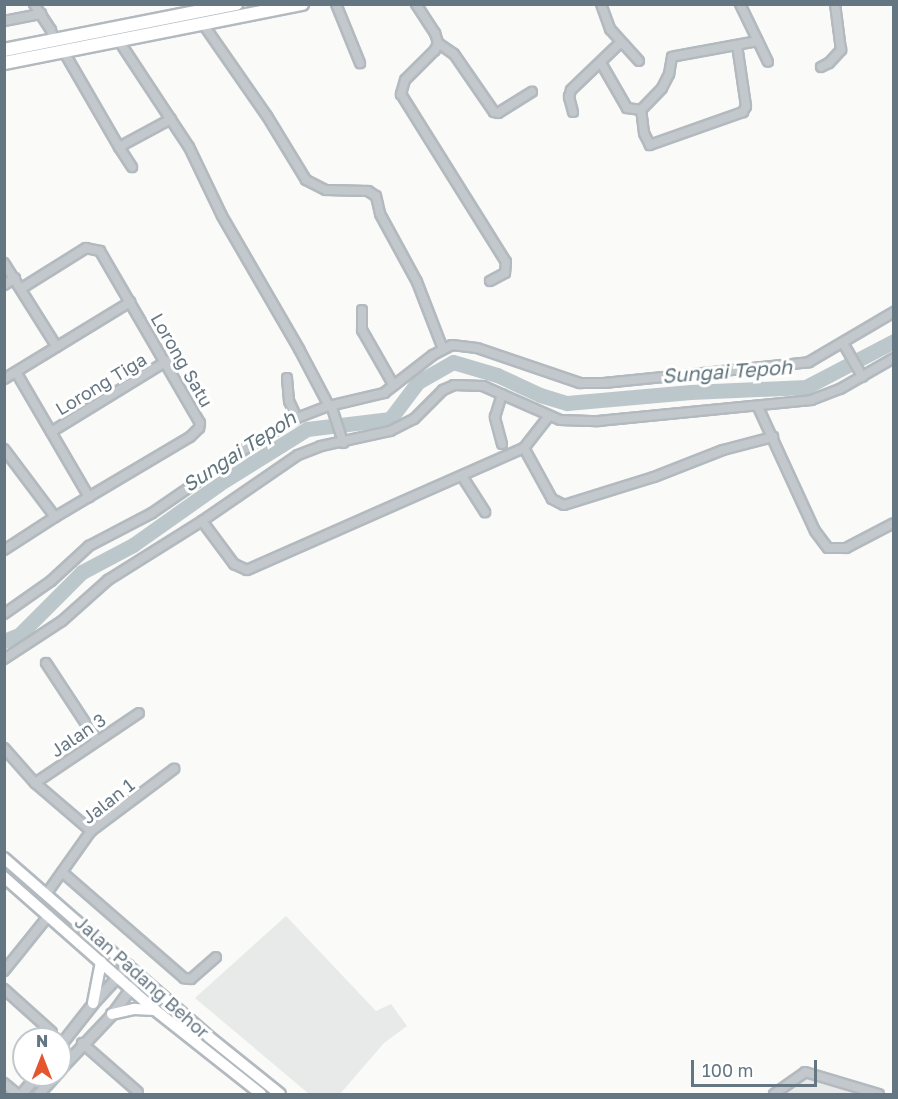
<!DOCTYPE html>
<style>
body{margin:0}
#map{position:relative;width:898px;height:1099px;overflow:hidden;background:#fafaf8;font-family:"Golos Text",sans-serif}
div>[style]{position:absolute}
.built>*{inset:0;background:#e8e9e9}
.river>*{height:15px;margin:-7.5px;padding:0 7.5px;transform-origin:7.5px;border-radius:7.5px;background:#bbc7cb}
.roads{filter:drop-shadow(2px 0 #b3babf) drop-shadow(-2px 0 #b3babf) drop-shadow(0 2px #b3babf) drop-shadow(0 -2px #b3babf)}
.minor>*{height:8px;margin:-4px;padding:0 4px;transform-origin:4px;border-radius:4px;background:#c3c8cc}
.tertiary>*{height:9px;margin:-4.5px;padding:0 4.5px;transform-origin:4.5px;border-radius:4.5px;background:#c3c8cc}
.secondary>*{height:10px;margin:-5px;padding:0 5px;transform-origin:5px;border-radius:5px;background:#fff}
.trunk>*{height:12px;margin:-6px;padding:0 6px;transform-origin:6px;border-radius:6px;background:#fff}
span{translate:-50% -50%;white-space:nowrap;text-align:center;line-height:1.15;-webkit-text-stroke:6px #fff;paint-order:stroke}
.street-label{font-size:18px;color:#657683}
.water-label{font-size:20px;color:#60757c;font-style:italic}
.frame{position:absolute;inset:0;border:6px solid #657683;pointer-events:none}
.north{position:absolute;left:12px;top:1027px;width:60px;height:60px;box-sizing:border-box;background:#fff;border:2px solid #c1c8cd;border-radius:50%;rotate:0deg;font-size:16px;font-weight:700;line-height:24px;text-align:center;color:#657683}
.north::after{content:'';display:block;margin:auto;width:21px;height:27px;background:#e4572e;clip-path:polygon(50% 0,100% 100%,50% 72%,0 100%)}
.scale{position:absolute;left:691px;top:1060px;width:126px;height:27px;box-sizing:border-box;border:3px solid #657683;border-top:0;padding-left:8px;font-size:18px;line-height:21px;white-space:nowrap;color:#657683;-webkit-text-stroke:4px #fff;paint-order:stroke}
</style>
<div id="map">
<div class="built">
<div style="clip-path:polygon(286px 916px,376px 1011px,391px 1004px,407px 1026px,384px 1043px,340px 1094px,309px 1094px,195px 998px)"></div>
<div style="clip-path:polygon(807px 1078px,856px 1094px,786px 1094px)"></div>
</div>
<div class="river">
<div style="left:4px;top:641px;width:16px;rotate:-22deg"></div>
<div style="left:19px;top:635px;width:89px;rotate:-45deg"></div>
<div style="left:82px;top:572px;width:58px;rotate:-27.9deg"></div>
<div style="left:133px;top:545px;width:105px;rotate:-35.3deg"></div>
<div style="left:219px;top:484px;width:104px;rotate:-32deg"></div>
<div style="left:307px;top:429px;width:84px;rotate:-6.9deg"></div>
<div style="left:390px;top:419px;width:46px;rotate:-52.9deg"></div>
<div style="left:418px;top:382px;width:40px;rotate:-29.7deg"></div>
<div style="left:453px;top:362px;width:46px;rotate:16.5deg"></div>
<div style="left:497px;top:375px;width:47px;rotate:24.9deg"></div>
<div style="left:540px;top:395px;width:28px;rotate:17deg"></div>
<div style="left:567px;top:403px;width:124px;rotate:-5.1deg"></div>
<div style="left:691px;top:392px;width:115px;rotate:-2.5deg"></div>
<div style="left:806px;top:387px;width:99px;rotate:-27.6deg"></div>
</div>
<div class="roads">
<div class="minor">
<div style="left:34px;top:4px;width:31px;rotate:57deg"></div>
<div style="left:51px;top:30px;width:11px;rotate:75deg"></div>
<div style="left:336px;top:4px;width:64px;rotate:67.9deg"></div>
<div style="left:416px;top:4px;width:35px;rotate:57deg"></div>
<div style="left:435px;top:33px;width:10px;rotate:73deg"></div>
<div style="left:438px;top:43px;width:8px;rotate:113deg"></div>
<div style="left:435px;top:50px;width:42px;rotate:135deg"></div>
<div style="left:405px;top:80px;width:15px;rotate:106deg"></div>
<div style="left:401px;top:94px;width:198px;rotate:58deg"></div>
<div style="left:506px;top:262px;width:11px;rotate:95deg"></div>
<div style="left:505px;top:273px;width:17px;rotate:152deg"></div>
<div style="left:601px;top:4px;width:27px;rotate:70deg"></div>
<div style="left:610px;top:29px;width:43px;rotate:47.8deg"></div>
<div style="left:740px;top:4px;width:64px;rotate:64.2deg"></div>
<div style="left:4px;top:21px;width:38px;rotate:-11deg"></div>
<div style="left:203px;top:24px;width:112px;rotate:55.2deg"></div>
<div style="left:267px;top:116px;width:75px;rotate:58.6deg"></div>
<div style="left:306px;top:180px;width:22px;rotate:27deg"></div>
<div style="left:326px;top:190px;width:42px;rotate:1.4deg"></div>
<div style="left:368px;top:191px;width:9px;rotate:32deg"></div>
<div style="left:376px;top:196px;width:18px;rotate:77deg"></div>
<div style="left:380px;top:214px;width:77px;rotate:61.4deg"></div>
<div style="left:417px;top:282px;width:72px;rotate:68.8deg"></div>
<div style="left:119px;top:41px;width:127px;rotate:56.6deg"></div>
<div style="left:189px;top:147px;width:76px;rotate:64.4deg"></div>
<div style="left:222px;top:216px;width:154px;rotate:59.9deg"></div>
<div style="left:299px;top:349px;width:64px;rotate:62.2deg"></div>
<div style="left:438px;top:43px;width:19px;rotate:35deg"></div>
<div style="left:454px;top:54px;width:70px;rotate:55.4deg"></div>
<div style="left:494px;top:112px;width:4px;rotate:14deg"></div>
<div style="left:498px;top:113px;width:40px;rotate:-32deg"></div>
<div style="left:737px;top:45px;width:62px;rotate:81.6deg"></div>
<div style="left:746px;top:106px;width:7px;rotate:117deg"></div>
<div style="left:743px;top:112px;width:99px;rotate:160.5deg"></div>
<div style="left:650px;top:145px;width:13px;rotate:-117deg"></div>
<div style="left:644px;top:133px;width:23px;rotate:-97deg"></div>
<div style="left:641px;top:110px;width:30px;rotate:-46deg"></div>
<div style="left:662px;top:88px;width:16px;rotate:-63deg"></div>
<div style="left:669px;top:74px;width:17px;rotate:-80deg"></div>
<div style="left:672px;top:57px;width:4px;rotate:-14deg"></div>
<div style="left:676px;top:56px;width:83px;rotate:-10.4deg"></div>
<div style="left:64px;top:52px;width:110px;rotate:59.9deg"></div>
<div style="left:119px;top:147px;width:59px;rotate:-28.3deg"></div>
<div style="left:601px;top:63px;width:52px;rotate:60deg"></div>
<div style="left:627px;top:108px;width:14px;rotate:8deg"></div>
<div style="left:821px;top:67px;width:9px;rotate:-27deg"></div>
<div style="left:829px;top:63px;width:18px;rotate:-47deg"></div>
<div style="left:841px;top:50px;width:46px;rotate:-97.4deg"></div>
<div style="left:573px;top:112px;width:16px;rotate:-105deg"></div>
<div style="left:569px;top:97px;width:7px;rotate:-74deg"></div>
<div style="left:571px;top:90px;width:69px;rotate:-43.8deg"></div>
<div style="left:119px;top:147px;width:24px;rotate:57deg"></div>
<div style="left:4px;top:263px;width:99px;rotate:57.8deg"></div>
<div style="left:4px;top:285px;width:13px;rotate:-32deg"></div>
<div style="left:362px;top:310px;width:20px;rotate:90deg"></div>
<div style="left:362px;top:330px;width:64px;rotate:60.3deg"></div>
<div style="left:843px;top:343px;width:39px;rotate:60deg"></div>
<div style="left:16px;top:372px;width:145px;rotate:59.7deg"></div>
<div style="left:287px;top:378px;width:23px;rotate:85deg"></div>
<div style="left:289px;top:401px;width:19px;rotate:65deg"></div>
<div style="left:4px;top:379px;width:148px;rotate:-31.4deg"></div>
<div style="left:331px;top:405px;width:40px;rotate:72deg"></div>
<div style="left:758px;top:407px;width:136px;rotate:65.3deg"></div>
<div style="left:815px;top:531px;width:21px;rotate:53deg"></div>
<div style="left:828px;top:548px;width:18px"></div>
<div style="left:846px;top:548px;width:54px;rotate:-27.5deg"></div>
<div style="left:549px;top:416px;width:41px;rotate:128deg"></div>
<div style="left:524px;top:448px;width:58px;rotate:61.2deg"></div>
<div style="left:552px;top:499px;width:13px;rotate:27deg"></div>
<div style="left:564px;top:505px;width:94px;rotate:-17.3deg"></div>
<div style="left:654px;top:477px;width:74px;rotate:-21.4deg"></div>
<div style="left:723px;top:450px;width:52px;rotate:-14.6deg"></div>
<div style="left:51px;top:432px;width:136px;rotate:-31.5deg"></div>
<div style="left:502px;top:444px;width:28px;rotate:-105deg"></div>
<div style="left:495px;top:417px;width:24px;rotate:-73deg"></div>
<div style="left:4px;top:449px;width:85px;rotate:53.1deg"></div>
<div style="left:462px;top:476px;width:43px;rotate:57.4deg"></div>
<div style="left:202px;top:521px;width:54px;rotate:53.3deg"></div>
<div style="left:234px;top:564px;width:14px;rotate:25deg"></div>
<div style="left:247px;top:570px;width:303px;rotate:-23.8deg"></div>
<div style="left:4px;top:550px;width:61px;rotate:-32.9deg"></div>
<div style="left:55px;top:517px;width:157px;rotate:-30.7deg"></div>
<div style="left:190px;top:437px;width:13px;rotate:-45deg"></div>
<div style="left:199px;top:428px;width:5px;rotate:-79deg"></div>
<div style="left:200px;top:423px;width:199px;rotate:-120.2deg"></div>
<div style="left:100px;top:251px;width:14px;rotate:-168deg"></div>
<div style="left:86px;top:248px;width:75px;rotate:148deg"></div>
<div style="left:4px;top:614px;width:57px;rotate:-35.1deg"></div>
<div style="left:51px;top:581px;width:52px;rotate:-42.6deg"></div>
<div style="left:89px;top:546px;width:71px;rotate:-27.6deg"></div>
<div style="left:152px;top:513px;width:120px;rotate:-34.5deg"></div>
<div style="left:251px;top:445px;width:53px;rotate:-30.4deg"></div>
<div style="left:297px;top:418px;width:34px;rotate:-21deg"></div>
<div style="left:329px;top:406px;width:57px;rotate:-13.3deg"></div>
<div style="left:384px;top:393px;width:62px;rotate:-37.8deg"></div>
<div style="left:433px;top:355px;width:21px;rotate:-28deg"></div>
<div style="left:452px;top:345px;width:25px;rotate:7deg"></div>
<div style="left:477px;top:348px;width:109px;rotate:18.8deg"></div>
<div style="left:580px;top:383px;width:24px"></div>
<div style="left:604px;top:383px;width:206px;rotate:-5.8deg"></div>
<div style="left:809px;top:362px;width:99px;rotate:-30.5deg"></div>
<div style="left:4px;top:659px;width:69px;rotate:-33.2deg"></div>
<div style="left:62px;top:621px;width:62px;rotate:-41.7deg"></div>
<div style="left:108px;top:580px;width:111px;rotate:-32.1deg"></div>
<div style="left:202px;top:521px;width:116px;rotate:-34.5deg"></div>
<div style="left:298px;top:455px;width:25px;rotate:-21deg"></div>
<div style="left:321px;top:446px;width:71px;rotate:-12.3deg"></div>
<div style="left:390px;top:431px;width:27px;rotate:-27deg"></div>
<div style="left:414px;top:419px;width:41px;rotate:-45deg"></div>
<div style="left:443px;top:390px;width:12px;rotate:-24deg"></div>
<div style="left:454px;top:385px;width:29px;rotate:2deg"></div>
<div style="left:483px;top:386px;width:84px;rotate:23.8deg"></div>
<div style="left:560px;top:420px;width:38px;rotate:2deg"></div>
<div style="left:598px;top:421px;width:214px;rotate:-5.6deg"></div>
<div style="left:811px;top:400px;width:31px;rotate:-21deg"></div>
<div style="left:840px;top:389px;width:62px;rotate:-29.9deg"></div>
<div style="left:46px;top:663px;width:91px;rotate:56.7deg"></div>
<div style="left:4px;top:748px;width:47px;rotate:48.5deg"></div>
<div style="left:35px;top:783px;width:74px;rotate:40.6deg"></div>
<div style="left:35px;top:783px;width:125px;rotate:-33.9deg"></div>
<div style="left:62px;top:872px;width:162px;rotate:41deg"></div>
<div style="left:184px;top:978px;width:7px;rotate:8deg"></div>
<div style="left:191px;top:979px;width:33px;rotate:-41deg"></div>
<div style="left:47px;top:893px;width:76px;rotate:-54.6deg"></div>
<div style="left:91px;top:831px;width:104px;rotate:-36.8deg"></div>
<div style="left:4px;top:971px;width:72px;rotate:-51.2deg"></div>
<div style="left:4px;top:989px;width:64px;rotate:41.9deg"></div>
<div style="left:82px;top:1043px;width:74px;rotate:41.2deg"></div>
<div style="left:4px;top:1083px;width:17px;rotate:40deg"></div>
<div style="left:774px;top:1094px;width:38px;rotate:-35deg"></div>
<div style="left:805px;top:1072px;width:77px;rotate:16.6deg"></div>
</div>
<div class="tertiary">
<div style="left:60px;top:1045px;width:53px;rotate:-51.8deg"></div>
<div style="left:93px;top:1003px;width:52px;rotate:-47.4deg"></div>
<div style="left:60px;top:1069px;width:76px;rotate:-46.6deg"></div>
<div style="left:112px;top:1014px;width:48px;rotate:-54.3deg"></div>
<div style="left:21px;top:1094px;width:25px;rotate:-50deg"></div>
<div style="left:38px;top:1094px;width:25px;rotate:-48deg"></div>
</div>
<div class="secondary">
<div style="left:4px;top:858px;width:272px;rotate:41.1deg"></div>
<div style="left:209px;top:1037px;width:91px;rotate:38.8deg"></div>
<div style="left:4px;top:877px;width:201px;rotate:41.4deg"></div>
<div style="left:155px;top:1010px;width:135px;rotate:38.4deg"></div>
<div style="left:93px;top:1003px;width:42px;rotate:-79deg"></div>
<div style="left:112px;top:1014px;width:23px;rotate:-13deg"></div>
<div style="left:134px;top:1009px;width:21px;rotate:3deg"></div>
</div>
<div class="trunk">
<div style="left:4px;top:50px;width:237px;rotate:-11.2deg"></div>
<div style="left:4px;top:63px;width:304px;rotate:-11.2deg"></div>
</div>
</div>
<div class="street-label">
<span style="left:182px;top:360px;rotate:60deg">Lorong Satu</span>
<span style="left:101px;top:384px;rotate:-31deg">Lorong Tiga</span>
<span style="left:78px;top:735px;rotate:-34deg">Jalan 3</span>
<span style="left:108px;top:801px;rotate:-38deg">Jalan 1</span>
<span style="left:142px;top:977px;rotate:42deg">Jalan Padang Behor</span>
</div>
<div class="water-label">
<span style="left:727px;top:371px;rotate:-4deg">Sungai Tepoh</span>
<span style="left:239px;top:451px;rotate:-33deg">Sungai Tepoh</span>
</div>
<div class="frame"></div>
<div class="north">N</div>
<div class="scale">100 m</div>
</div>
